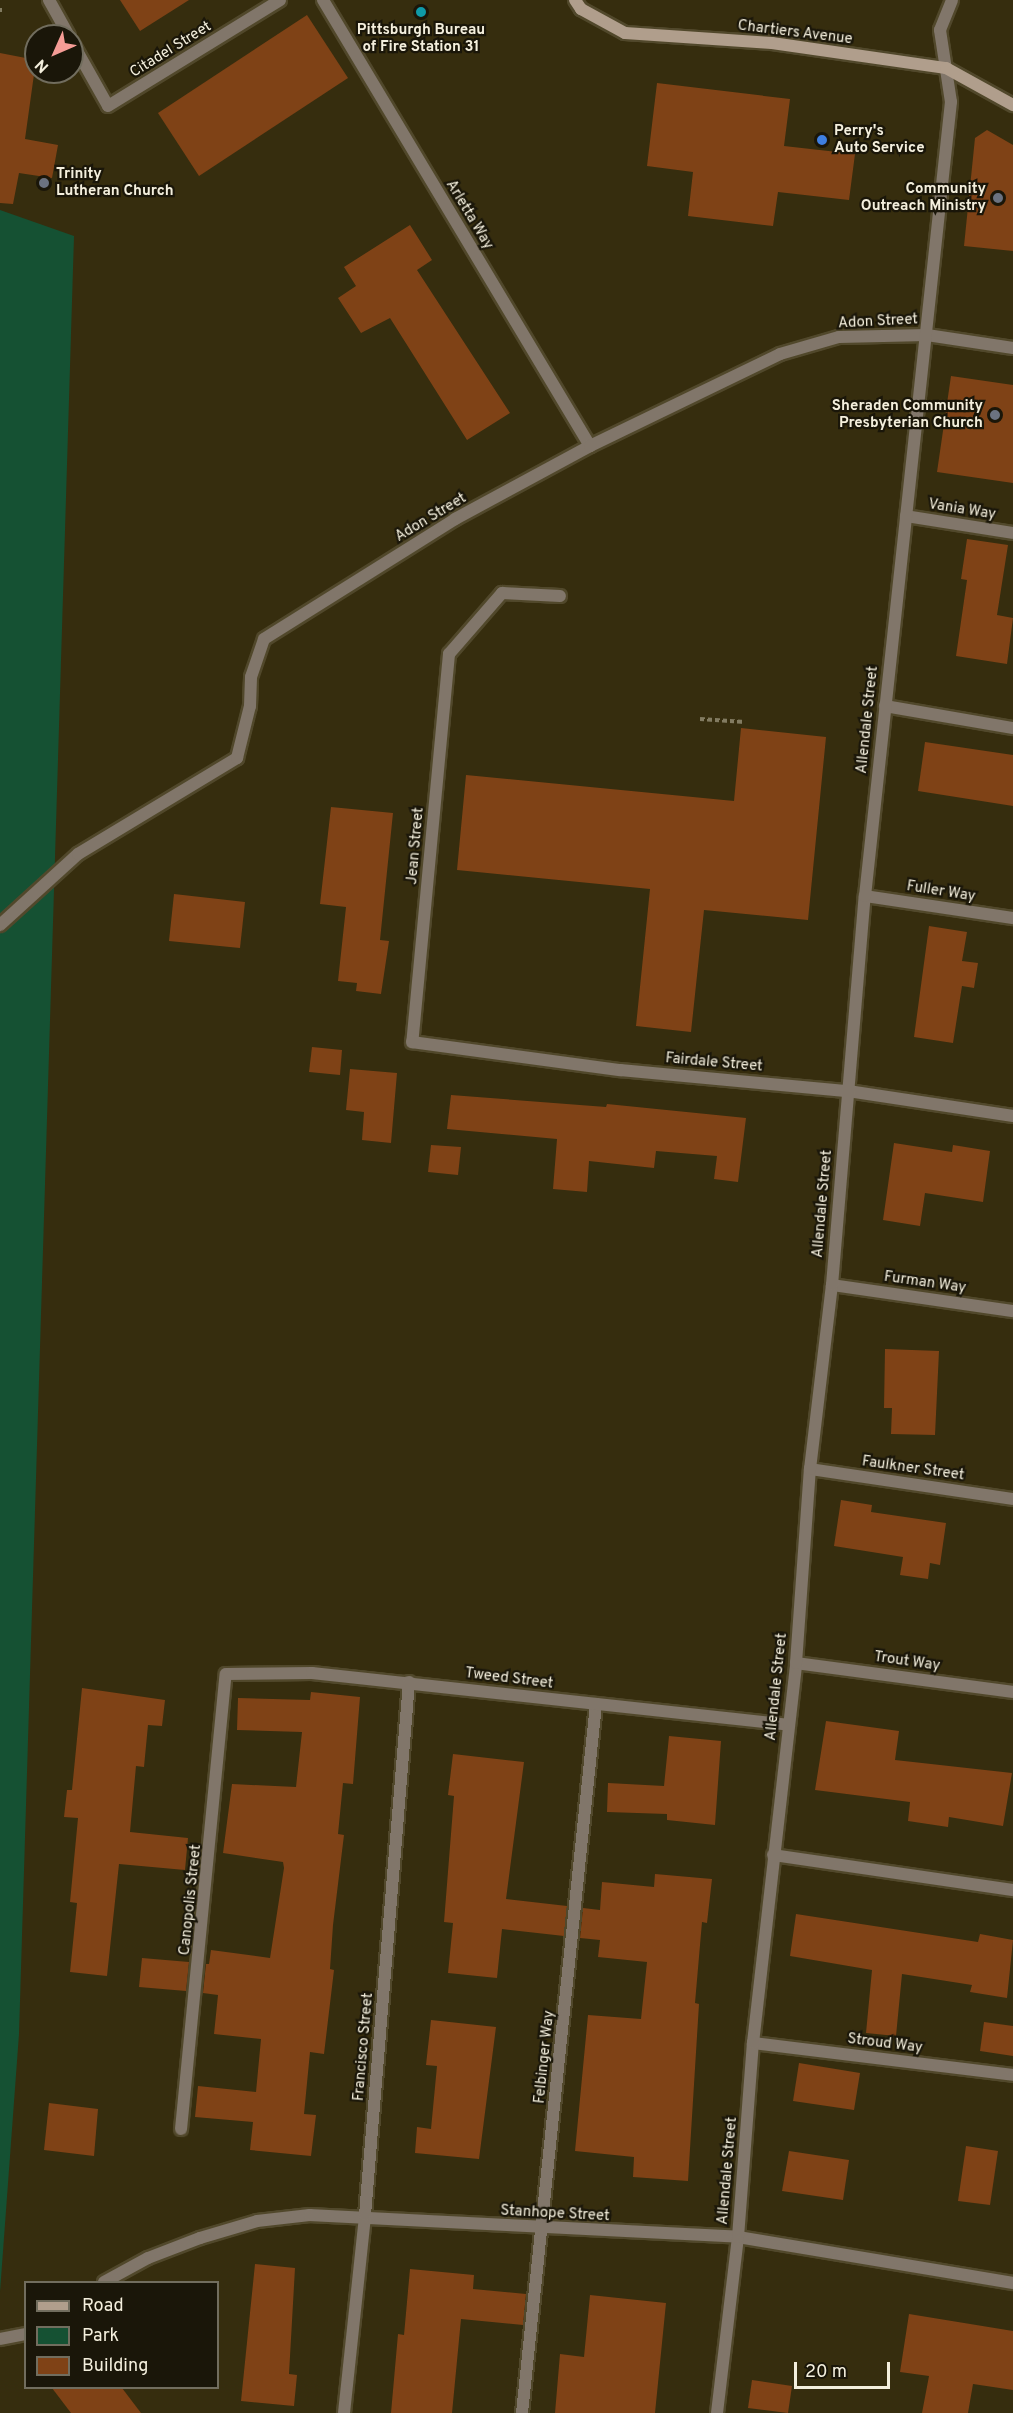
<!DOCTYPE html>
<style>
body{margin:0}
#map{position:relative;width:1013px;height:2413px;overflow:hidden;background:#362d0e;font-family:Overpass,sans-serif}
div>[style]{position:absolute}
.green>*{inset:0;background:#155133}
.building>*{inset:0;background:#7f4216}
.path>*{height:4px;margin-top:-2px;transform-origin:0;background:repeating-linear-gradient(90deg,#827b61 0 4.5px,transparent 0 7.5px)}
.roads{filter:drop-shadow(2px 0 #51482b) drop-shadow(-2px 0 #51482b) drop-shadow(0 2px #51482b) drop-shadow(0 -2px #51482b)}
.lane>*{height:12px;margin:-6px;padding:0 6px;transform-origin:6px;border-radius:6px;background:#81766a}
.street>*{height:12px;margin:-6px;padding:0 6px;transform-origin:6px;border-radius:6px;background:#81766a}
.secondary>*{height:12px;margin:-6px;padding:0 6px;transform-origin:6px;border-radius:6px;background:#b09e8c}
.dots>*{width:16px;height:16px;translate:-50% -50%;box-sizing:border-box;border:3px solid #1a1609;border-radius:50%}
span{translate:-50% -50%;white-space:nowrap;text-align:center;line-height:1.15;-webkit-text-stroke:4.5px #1a1609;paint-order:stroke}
.poi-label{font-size:15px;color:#f4efdd;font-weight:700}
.left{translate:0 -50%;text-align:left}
.right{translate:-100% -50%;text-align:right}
.street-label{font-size:15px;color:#f4efdd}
.legend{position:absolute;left:24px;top:2281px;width:195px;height:108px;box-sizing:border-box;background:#1a1609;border:2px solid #716d5e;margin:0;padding:8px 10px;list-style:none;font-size:18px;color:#f4efdd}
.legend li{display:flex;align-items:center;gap:12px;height:30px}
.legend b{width:30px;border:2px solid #716d5e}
.north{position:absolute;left:24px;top:24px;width:60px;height:60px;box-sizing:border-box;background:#1a1609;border:2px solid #716d5e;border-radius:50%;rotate:225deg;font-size:16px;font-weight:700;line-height:24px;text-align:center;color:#f4efdd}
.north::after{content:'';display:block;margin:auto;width:21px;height:27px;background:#f59c96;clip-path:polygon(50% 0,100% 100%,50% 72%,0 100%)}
.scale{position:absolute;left:794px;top:2362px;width:96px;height:27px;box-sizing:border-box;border:3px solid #f4efdd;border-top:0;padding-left:8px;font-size:18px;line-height:21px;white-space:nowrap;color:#f4efdd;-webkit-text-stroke:4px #1a1609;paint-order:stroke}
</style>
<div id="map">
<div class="green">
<div style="clip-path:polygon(0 210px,74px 236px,19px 2034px,0 2292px)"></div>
</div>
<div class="building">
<div style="clip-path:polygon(120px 0,189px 0,140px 31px)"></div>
<div style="clip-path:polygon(307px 15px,348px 78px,199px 176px,158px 113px)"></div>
<div style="clip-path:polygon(0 53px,36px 60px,25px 139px,58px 145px,52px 178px,19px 173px,13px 204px,0 203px)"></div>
<div style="clip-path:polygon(657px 83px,790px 99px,784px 146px,855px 154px,849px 200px,778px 192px,773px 226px,688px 216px,693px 172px,647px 166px)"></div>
<div style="clip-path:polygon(987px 130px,1013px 145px,1013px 251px,964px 246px,975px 138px)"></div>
<div style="clip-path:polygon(410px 225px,432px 260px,417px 270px,510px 413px,467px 440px,390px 318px,361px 333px,338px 298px,356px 286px,344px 267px)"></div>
<div style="clip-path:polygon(951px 376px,1013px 385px,1013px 483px,937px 472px)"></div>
<div style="clip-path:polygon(967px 539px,1008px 545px,997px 615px,1013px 618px,1007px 664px,956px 656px,967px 580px,961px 579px)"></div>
<div style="clip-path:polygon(741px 728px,826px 737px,808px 920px,704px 910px,691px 1032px,636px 1026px,650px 889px,457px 870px,466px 775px,734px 801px)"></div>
<div style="clip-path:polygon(925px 742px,1013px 755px,1013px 806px,918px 791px)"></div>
<div style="clip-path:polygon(331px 807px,393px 813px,380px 940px,389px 941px,381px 994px,356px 991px,357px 983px,338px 981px,346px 907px,320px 904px)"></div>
<div style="clip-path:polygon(174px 894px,245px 902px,240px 948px,169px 941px)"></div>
<div style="clip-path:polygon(929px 926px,967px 932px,962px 961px,978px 963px,974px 988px,962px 986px,953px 1043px,914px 1037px)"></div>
<div style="clip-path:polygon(312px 1047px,342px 1050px,340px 1075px,309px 1072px)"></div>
<div style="clip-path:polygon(350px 1069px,397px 1073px,391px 1143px,362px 1140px,364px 1112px,346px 1110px)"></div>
<div style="clip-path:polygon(451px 1095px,606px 1107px,607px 1104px,746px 1118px,738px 1182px,714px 1179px,717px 1156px,656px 1151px,654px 1168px,589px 1161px,587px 1192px,553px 1189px,557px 1139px,447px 1129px)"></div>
<div style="clip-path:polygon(894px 1143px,952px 1152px,953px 1145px,990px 1151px,983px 1202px,925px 1193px,920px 1226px,883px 1220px)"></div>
<div style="clip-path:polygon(431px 1145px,461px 1147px,458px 1175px,428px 1172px)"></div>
<div style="clip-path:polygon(885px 1349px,939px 1351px,935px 1435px,891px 1434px,892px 1408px,884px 1408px)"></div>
<div style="clip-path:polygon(841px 1500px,872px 1505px,871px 1512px,946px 1523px,940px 1565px,930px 1563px,928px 1579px,900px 1575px,903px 1557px,834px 1546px)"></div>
<div style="clip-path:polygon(82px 1688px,165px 1700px,162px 1726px,148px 1725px,144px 1767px,136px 1766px,130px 1832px,188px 1838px,185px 1870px,119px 1864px,107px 1976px,70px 1972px,77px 1903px,70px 1902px,78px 1818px,64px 1817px,67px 1790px,72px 1790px)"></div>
<div style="clip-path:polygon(311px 1692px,360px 1697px,353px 1784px,343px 1783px,338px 1834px,344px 1835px,333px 1925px,330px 1969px,334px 1970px,324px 2054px,310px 2052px,304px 2114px,316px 2115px,311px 2156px,250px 2150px,253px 2122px,195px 2117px,198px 2086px,256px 2092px,261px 2039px,214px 2034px,218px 1995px,203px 1993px,206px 1964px,209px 1964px,211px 1950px,270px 1958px,284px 1868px,283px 1862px,223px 1853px,232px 1784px,296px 1787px,302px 1732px,237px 1730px,238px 1698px,310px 1700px)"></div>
<div style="clip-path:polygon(826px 1721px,899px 1731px,895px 1760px,1012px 1773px,1003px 1826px,949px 1817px,948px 1827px,908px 1821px,910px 1802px,815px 1790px)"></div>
<div style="clip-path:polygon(669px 1736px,721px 1741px,715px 1825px,667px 1820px,667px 1814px,607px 1812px,608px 1783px,664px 1786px)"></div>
<div style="clip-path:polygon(453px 1754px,524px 1762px,506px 1899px,567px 1906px,564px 1936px,502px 1929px,497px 1978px,448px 1973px,453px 1923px,444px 1922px,454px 1796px,448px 1795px)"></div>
<div style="clip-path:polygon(655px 1874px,712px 1879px,707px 1923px,702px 1922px,695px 2003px,699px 2004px,688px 2181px,633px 2177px,634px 2157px,575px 2151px,588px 2015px,641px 2019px,647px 1962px,598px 1957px,600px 1940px,580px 1938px,583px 1908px,600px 1910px,602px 1882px,654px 1887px)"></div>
<div style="clip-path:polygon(796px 1914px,978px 1942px,980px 1934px,1013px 1940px,1007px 1998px,970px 1992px,972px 1985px,902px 1974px,896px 2036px,866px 2033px,872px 1970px,790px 1956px)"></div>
<div style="clip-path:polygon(142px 1958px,189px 1962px,186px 1991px,139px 1987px)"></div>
<div style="clip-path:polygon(431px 2020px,496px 2027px,479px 2159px,415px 2153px,417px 2127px,431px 2129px,437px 2066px,426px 2065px)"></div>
<div style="clip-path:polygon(984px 2022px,1013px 2026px,1013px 2056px,980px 2051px)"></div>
<div style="clip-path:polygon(799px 2063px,860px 2073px,854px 2110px,793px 2101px)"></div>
<div style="clip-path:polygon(49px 2103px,98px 2109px,94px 2156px,44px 2150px)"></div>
<div style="clip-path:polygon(966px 2146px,998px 2151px,990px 2205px,958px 2201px)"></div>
<div style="clip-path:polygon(789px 2151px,849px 2160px,843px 2200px,782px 2191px)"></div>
<div style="clip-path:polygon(255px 2264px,295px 2268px,289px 2374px,297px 2375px,294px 2406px,241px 2401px)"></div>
<div style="clip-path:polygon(410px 2269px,474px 2275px,473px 2289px,526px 2294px,523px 2325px,461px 2319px,452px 2413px,391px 2413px,398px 2334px,404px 2335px)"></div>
<div style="clip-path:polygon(590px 2295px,666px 2303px,655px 2413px,555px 2413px,560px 2354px,584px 2357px)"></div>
<div style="clip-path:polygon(909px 2314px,1013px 2331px,1013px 2390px,973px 2384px,968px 2413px,922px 2413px,929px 2376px,900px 2372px)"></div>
<div style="clip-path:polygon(752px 2380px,792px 2386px,788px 2413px,748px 2408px)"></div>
<div style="clip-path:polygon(52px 2388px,122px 2388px,141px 2413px,71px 2413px)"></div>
</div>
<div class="path">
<div style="left:0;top:10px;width:2px"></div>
<div style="left:700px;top:719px;width:45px;rotate:3.8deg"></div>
</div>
<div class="roads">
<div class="lane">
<div style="left:323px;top:0;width:520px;rotate:59.09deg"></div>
<div style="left:449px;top:654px;width:81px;rotate:-49deg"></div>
<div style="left:502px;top:593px;width:58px;rotate:3deg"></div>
<div style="left:832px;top:1285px;width:183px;rotate:8.2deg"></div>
<div style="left:796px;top:1663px;width:219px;rotate:7.6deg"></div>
<div style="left:753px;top:2043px;width:262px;rotate:7deg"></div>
<div style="left:522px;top:2413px;width:713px;rotate:-84.04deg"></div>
</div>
<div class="street">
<div style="left:49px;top:0;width:41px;rotate:60.9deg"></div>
<div style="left:72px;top:42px;width:73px;rotate:60.6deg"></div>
<div style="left:108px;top:106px;width:202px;rotate:-31.6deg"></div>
<div style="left:906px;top:516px;width:108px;rotate:9deg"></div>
<div style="left:449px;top:654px;width:390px;rotate:95.4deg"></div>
<div style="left:412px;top:1042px;width:210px;rotate:7.7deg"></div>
<div style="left:620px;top:1070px;width:229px;rotate:5.3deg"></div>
<div style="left:848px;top:1091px;width:167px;rotate:8.6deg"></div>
<div style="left:885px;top:706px;width:130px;rotate:9.8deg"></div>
<div style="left:865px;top:896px;width:150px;rotate:8.5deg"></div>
<div style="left:0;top:925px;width:105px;rotate:-42.3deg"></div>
<div style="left:78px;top:854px;width:186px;rotate:-31.1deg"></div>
<div style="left:237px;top:758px;width:54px;rotate:-76deg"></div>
<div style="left:250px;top:706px;width:29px;rotate:-88deg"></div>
<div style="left:251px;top:677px;width:40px;rotate:-71.1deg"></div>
<div style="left:264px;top:639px;width:226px;rotate:-32.1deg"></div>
<div style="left:455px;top:519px;width:153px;rotate:-28.4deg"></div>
<div style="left:590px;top:446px;width:211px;rotate:-25.8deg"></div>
<div style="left:780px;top:354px;width:61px;rotate:-16.1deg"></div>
<div style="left:839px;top:337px;width:88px;rotate:-1.3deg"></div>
<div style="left:927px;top:335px;width:87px;rotate:8.6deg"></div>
<div style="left:810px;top:1469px;width:205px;rotate:8.4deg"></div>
<div style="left:773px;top:1855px;width:243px;rotate:8.3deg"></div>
<div style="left:181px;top:2129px;width:457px;rotate:-84.4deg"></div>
<div style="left:226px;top:1674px;width:86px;rotate:-0.7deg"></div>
<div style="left:312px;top:1673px;width:478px;rotate:6.2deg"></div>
<div style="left:104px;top:2282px;width:50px;rotate:-28.6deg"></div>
<div style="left:148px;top:2258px;width:56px;rotate:-21deg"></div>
<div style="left:200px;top:2238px;width:59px;rotate:-16.6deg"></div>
<div style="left:257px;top:2221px;width:53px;rotate:-6.5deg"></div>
<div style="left:310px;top:2215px;width:429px;rotate:2.9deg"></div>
<div style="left:738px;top:2237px;width:279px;rotate:9.5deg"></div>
<div style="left:0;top:2339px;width:26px;rotate:-11deg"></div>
<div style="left:344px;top:2413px;width:199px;rotate:-83.9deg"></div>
<div style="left:365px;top:2215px;width:535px;rotate:-85.28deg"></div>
<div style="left:717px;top:2413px;width:177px;rotate:-83.2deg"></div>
<div style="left:738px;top:2237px;width:195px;rotate:-85.6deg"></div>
<div style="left:753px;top:2043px;width:382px;rotate:-83.5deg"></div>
<div style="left:796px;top:1663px;width:195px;rotate:-85.9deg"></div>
<div style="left:810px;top:1469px;width:185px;rotate:-83.2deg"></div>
<div style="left:832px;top:1285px;width:390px;rotate:-85.2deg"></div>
<div style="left:865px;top:896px;width:799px;rotate:-83.82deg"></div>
<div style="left:951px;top:102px;width:73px;rotate:-98.7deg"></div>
<div style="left:940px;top:30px;width:32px;rotate:-68deg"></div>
</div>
<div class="secondary">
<div style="left:575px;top:0;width:11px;rotate:56deg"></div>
<div style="left:581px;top:9px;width:50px;rotate:28.6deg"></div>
<div style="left:625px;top:33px;width:147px;rotate:3.9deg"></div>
<div style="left:772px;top:43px;width:176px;rotate:8.2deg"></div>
<div style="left:946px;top:68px;width:77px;rotate:28.9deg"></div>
</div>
</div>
<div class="dots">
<div style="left:421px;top:12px;background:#0f9aa8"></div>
<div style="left:822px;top:140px;background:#3f7fe0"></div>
<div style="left:44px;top:183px;background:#6b7280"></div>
<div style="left:998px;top:198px;background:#6b7280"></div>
<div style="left:995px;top:415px;background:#6b7280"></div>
</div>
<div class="poi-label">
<span style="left:421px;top:39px">Pittsburgh Bureau<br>of Fire Station 31</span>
<span class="left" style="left:834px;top:140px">Perry's<br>Auto Service</span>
<span class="left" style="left:56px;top:183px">Trinity<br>Lutheran Church</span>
<span class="right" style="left:986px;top:198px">Community<br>Outreach Ministry</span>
<span class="right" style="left:983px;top:415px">Sheraden Community<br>Presbyterian Church</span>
</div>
<div class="street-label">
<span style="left:795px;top:33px;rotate:7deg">Chartiers Avenue</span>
<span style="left:171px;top:50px;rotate:-32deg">Citadel Street</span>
<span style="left:469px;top:215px;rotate:59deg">Arletta Way</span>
<span style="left:878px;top:322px;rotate:-3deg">Adon Street</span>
<span style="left:962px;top:510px;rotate:9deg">Vania Way</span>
<span style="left:431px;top:518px;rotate:-31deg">Adon Street</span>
<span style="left:868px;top:720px;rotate:-84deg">Allendale Street</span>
<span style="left:416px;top:846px;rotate:-85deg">Jean Street</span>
<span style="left:941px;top:892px;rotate:9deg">Fuller Way</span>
<span style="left:714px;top:1063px;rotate:5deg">Fairdale Street</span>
<span style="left:823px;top:1204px;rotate:-85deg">Allendale Street</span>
<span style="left:925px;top:1283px;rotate:8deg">Furman Way</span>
<span style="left:913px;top:1469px;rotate:8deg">Faulkner Street</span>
<span style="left:907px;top:1662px;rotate:8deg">Trout Way</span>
<span style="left:509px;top:1679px;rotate:7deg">Tweed Street</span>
<span style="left:777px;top:1687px;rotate:-84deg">Allendale Street</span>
<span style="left:191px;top:1900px;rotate:-84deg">Canopolis Street</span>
<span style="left:885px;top:2044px;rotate:7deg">Stroud Way</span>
<span style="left:364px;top:2047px;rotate:-85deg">Francisco Street</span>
<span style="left:545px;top:2057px;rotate:-84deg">Felbinger Way</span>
<span style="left:728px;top:2171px;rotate:-85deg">Allendale Street</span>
<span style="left:555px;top:2214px;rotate:3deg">Stanhope Street</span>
</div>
<ul class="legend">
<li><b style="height:8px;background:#b09e8c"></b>Road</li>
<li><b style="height:16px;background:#155133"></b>Park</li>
<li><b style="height:16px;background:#7f4216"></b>Building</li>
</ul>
<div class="north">N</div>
<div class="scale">20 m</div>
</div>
